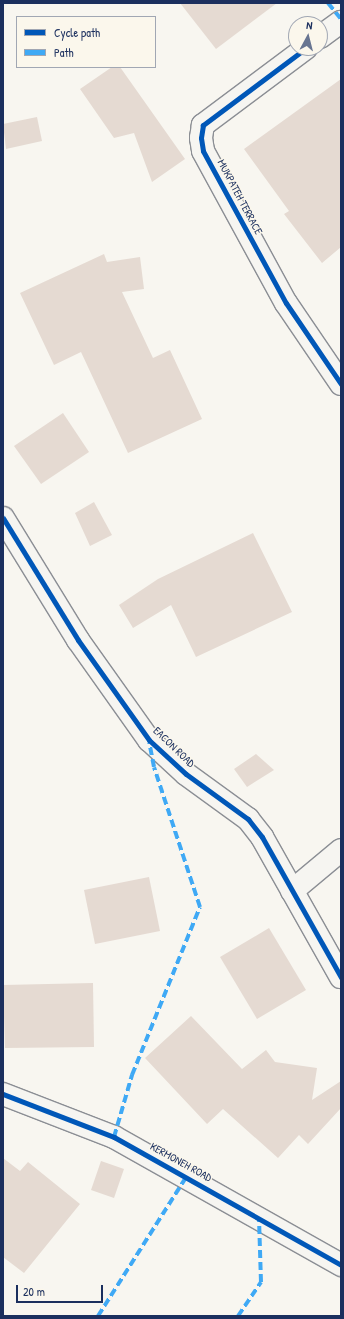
<!DOCTYPE html>
<style>
body{margin:0}
#map{position:relative;width:344px;height:1319px;overflow:hidden;background:#f8f6f0;font-family:"Patrick Hand",sans-serif}
div>[style]{position:absolute}
.building>*{inset:0;background:#e5dad2}
.roads{filter:drop-shadow(1px 0 #8b8e94) drop-shadow(-1px 0 #8b8e94) drop-shadow(0 1px #8b8e94) drop-shadow(0 -1px #8b8e94)}
.street>*{height:22px;margin:-11px;padding:0 11px;transform-origin:11px;border-radius:11px;background:#f6f5f1}
.quiet>*{height:4px;margin-top:-2px;transform-origin:0;background:repeating-linear-gradient(90deg,#3fa9f5 0 8px,transparent 0 12px)}
.cycleway>*{height:5px;margin:-2.5px;padding:0 2.5px;transform-origin:2.5px;border-radius:2.5px;background:#0057b8}
span{translate:-50% -50%;white-space:nowrap;text-align:center;line-height:1.15;-webkit-text-stroke:3px #fbf7ec;paint-order:stroke}
.street-label{font-size:11px;color:#1b2f5e}
.frame{position:absolute;inset:0;border:4px solid #1b2f5e;pointer-events:none}
.legend{position:absolute;left:16px;top:16px;width:140px;height:52px;box-sizing:border-box;background:#fbf7ec;border:1px solid #a1a7b3;margin:0;padding:5px 7px;list-style:none;font-size:12px;color:#1b2f5e}
.legend li{display:flex;align-items:center;gap:8px;height:20px}
.legend b{width:20px;border:1px solid #a1a7b3}
.north{position:absolute;left:288px;top:16px;width:40px;height:40px;box-sizing:border-box;background:#fbf7ec;border:1px solid #a1a7b3;border-radius:50%;rotate:7deg;font-size:11px;font-weight:700;line-height:16px;text-align:center;color:#1b2f5e}
.north::after{content:'';display:block;margin:auto;width:14px;height:18px;background:#687591;clip-path:polygon(50% 0,100% 100%,50% 72%,0 100%)}
.scale{position:absolute;left:16px;top:1285px;width:87px;height:18px;box-sizing:border-box;border:2px solid #1b2f5e;border-top:0;padding-left:5px;font-size:12px;line-height:14px;white-space:nowrap;color:#1b2f5e;-webkit-text-stroke:3px #fbf7ec;paint-order:stroke}
</style>
<div id="map">
<div class="building">
<div style="clip-path:polygon(180px 3px,277px 3px,216px 49px)"></div>
<div style="clip-path:polygon(112px 67px,120px 67px,185px 159px,152px 182px,134px 133px,114px 138px,80px 89px)"></div>
<div style="clip-path:polygon(341px 79px,341px 247px,322px 263px,284px 214px,289px 211px,244px 149px)"></div>
<div style="clip-path:polygon(37px 117px,42px 141px,6px 149px,3px 124px)"></div>
<div style="clip-path:polygon(104px 254px,107px 262px,140px 257px,144px 289px,122px 292px,153px 358px,170px 350px,202px 419px,128px 453px,81px 352px,54px 365px,20px 293px)"></div>
<div style="clip-path:polygon(63px 413px,89px 452px,41px 484px,14px 446px)"></div>
<div style="clip-path:polygon(94px 502px,112px 535px,90px 546px,75px 513px)"></div>
<div style="clip-path:polygon(253px 533px,292px 612px,196px 657px,171px 605px,133px 628px,119px 605px,158px 579px)"></div>
<div style="clip-path:polygon(256px 754px,274px 770px,247px 787px,234px 769px)"></div>
<div style="clip-path:polygon(149px 877px,160px 931px,95px 944px,84px 890px)"></div>
<div style="clip-path:polygon(269px 928px,306px 990px,257px 1019px,220px 957px)"></div>
<div style="clip-path:polygon(93px 983px,94px 1047px,5px 1048px,3px 985px)"></div>
<div style="clip-path:polygon(191px 1016px,242px 1069px,266px 1050px,275px 1062px,317px 1068px,312px 1100px,341px 1081px,341px 1108px,308px 1144px,299px 1135px,278px 1158px,223px 1109px,207px 1124px,145px 1058px)"></div>
<div style="clip-path:polygon(3px 1158px,20px 1171px,28px 1162px,80px 1204px,24px 1273px,3px 1257px)"></div>
<div style="clip-path:polygon(101px 1161px,124px 1169px,114px 1198px,91px 1190px)"></div>
</div>
<div class="roads">
<div class="street">
<div style="left:320px;top:37px;width:26px;rotate:-36deg"></div>
<div style="left:306px;top:48px;width:129px;rotate:143.2deg"></div>
<div style="left:203px;top:125px;width:13px;rotate:99deg"></div>
<div style="left:201px;top:138px;width:13px;rotate:81deg"></div>
<div style="left:203px;top:151px;width:173px;rotate:61.4deg"></div>
<div style="left:286px;top:303px;width:98px;rotate:55.8deg"></div>
<div style="left:3px;top:518px;width:143px;rotate:58.4deg"></div>
<div style="left:78px;top:640px;width:123px;rotate:54.6deg"></div>
<div style="left:149px;top:740px;width:50px;rotate:42.6deg"></div>
<div style="left:186px;top:774px;width:77px;rotate:36deg"></div>
<div style="left:248px;top:819px;width:23px;rotate:52deg"></div>
<div style="left:262px;top:837px;width:161px;rotate:60.6deg"></div>
<div style="left:292px;top:891px;width:64px;rotate:-39.9deg"></div>
<div style="left:3px;top:1094px;width:119px;rotate:21.2deg"></div>
<div style="left:114px;top:1137px;width:261px;rotate:29.4deg"></div>
</div>
</div>
<div class="quiet">
<div style="left:328px;top:3px;width:21px;rotate:51deg"></div>
<div style="left:114px;top:1137px;width:65px;rotate:-73.8deg"></div>
<div style="left:132px;top:1075px;width:181px;rotate:-68deg"></div>
<div style="left:200px;top:907px;width:147px;rotate:-108.2deg"></div>
<div style="left:154px;top:767px;width:25px;rotate:-101deg"></div>
<div style="left:98px;top:1316px;width:166px;rotate:-57.6deg"></div>
<div style="left:238px;top:1316px;width:41px;rotate:-55.9deg"></div>
<div style="left:261px;top:1282px;width:63px;rotate:-91.8deg"></div>
</div>
<div class="cycleway">
<div style="left:306px;top:48px;width:129px;rotate:143.2deg"></div>
<div style="left:203px;top:125px;width:13px;rotate:99deg"></div>
<div style="left:201px;top:138px;width:13px;rotate:81deg"></div>
<div style="left:203px;top:151px;width:173px;rotate:61.4deg"></div>
<div style="left:286px;top:303px;width:98px;rotate:55.8deg"></div>
<div style="left:3px;top:518px;width:143px;rotate:58.4deg"></div>
<div style="left:78px;top:640px;width:123px;rotate:54.6deg"></div>
<div style="left:149px;top:740px;width:50px;rotate:42.6deg"></div>
<div style="left:186px;top:774px;width:77px;rotate:36deg"></div>
<div style="left:248px;top:819px;width:23px;rotate:52deg"></div>
<div style="left:262px;top:837px;width:161px;rotate:60.6deg"></div>
<div style="left:3px;top:1094px;width:119px;rotate:21.2deg"></div>
<div style="left:114px;top:1137px;width:261px;rotate:29.4deg"></div>
</div>
<div class="street-label">
<span style="left:240px;top:197px;rotate:62deg">MUKPATEH TERRACE</span>
<span style="left:174px;top:747px;rotate:44deg">EACON ROAD</span>
<span style="left:181px;top:1162px;rotate:29deg">KERMONEH ROAD</span>
</div>
<div class="frame"></div>
<ul class="legend">
<li><b style="height:5px;background:#0057b8"></b>Cycle path</li>
<li><b style="height:5px;background:#3fa9f5"></b>Path</li>
</ul>
<div class="north">N</div>
<div class="scale">20 m</div>
</div>
